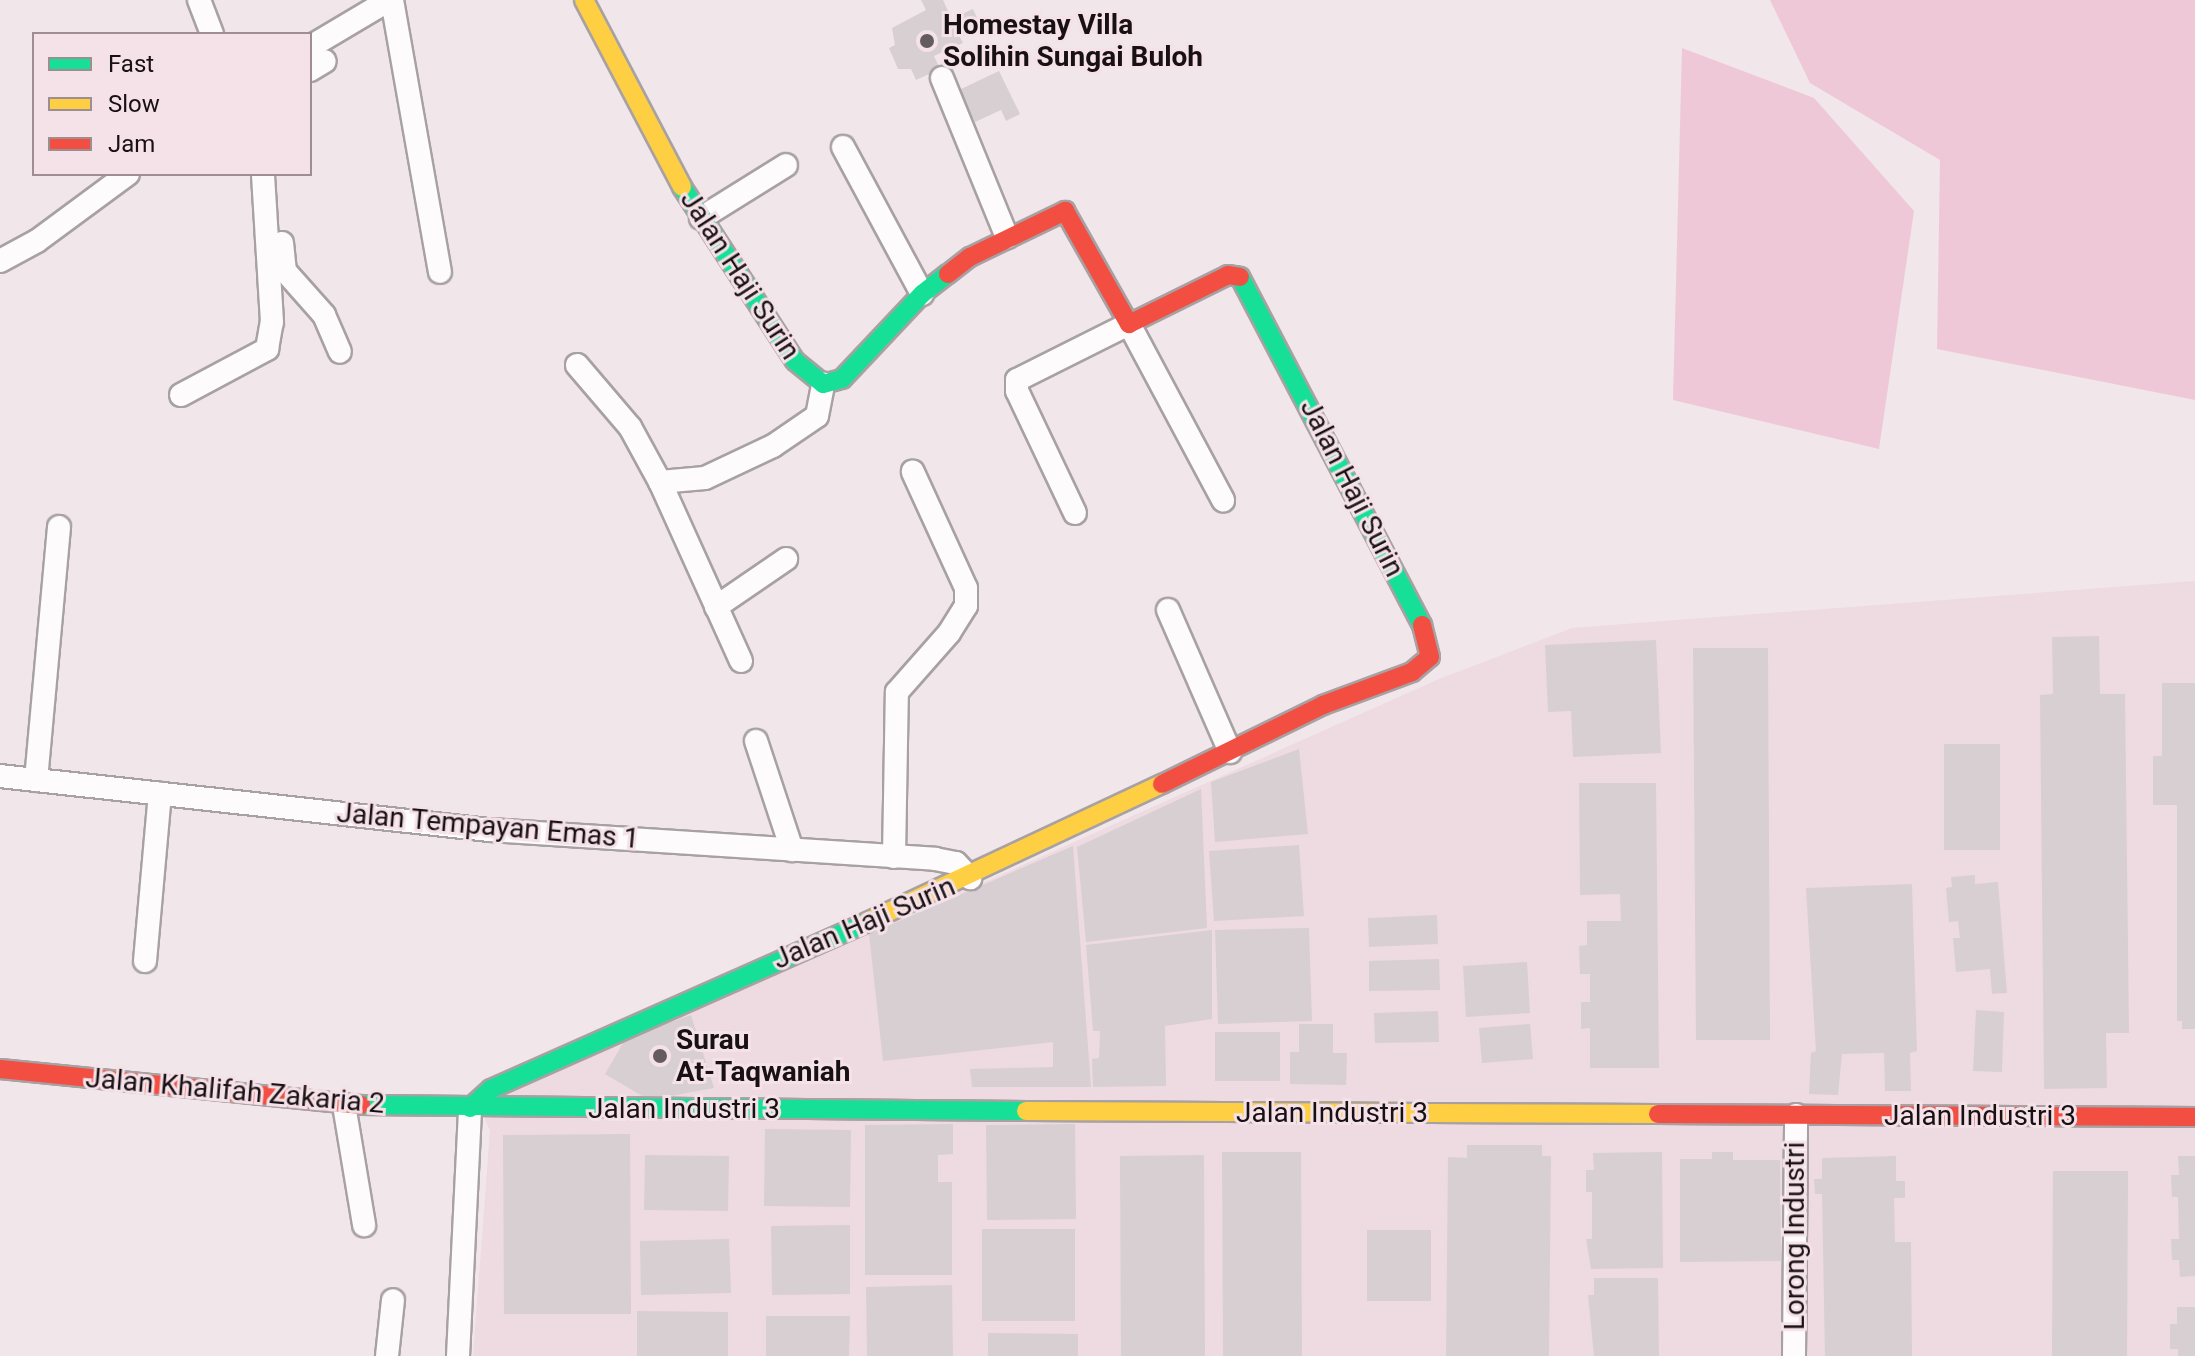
<!DOCTYPE html>
<style>
body{margin:0}
#map{position:relative;width:2195px;height:1356px;overflow:hidden;background:#f1e6e9;font-family:Roboto,sans-serif}
div>[style]{position:absolute}
.built>*{inset:0;background:#eedae1}
.green>*{inset:0;background:#efc8d7}
.building>*{inset:0;background:#d8cfd2}
.roads{filter:drop-shadow(2px 0 #a8a1a3) drop-shadow(-2px 0 #a8a1a3) drop-shadow(0 2px #a8a1a3) drop-shadow(0 -2px #a8a1a3)}
.street>*{height:22px;margin:-11px;padding:0 11px;transform-origin:11px;border-radius:11px;background:#fdfbfc}
.fast>*{height:18px;margin:-9px;padding:0 9px;transform-origin:9px;border-radius:9px;background:#16e098}
.slow>*{height:18px;margin:-9px;padding:0 9px;transform-origin:9px;border-radius:9px;background:#ffcf43}
.jam>*{height:18px;margin:-9px;padding:0 9px;transform-origin:9px;border-radius:9px;background:#f24e42}
.dots>*{width:22px;height:22px;translate:-50% -50%;box-sizing:border-box;border:4px solid #f5e1e8;border-radius:50%}
span{translate:-50% -50%;white-space:nowrap;text-align:center;line-height:1.15;-webkit-text-stroke:6px #f5e1e8;paint-order:stroke}
.poi-label{font-size:28px;color:#181114;font-weight:700}
.left{translate:0 -50%;text-align:left}
.street-label{font-size:28px;color:#181114}
.legend{position:absolute;left:32px;top:32px;width:280px;height:144px;box-sizing:border-box;background:#f5e1e8;border:2px solid #9d8e93;margin:0;padding:10px 14px;list-style:none;font-size:24px;color:#181114}
.legend li{display:flex;align-items:center;gap:16px;height:40px}
.legend b{width:40px;border:2px solid #9d8e93}
</style>
<div id="map">
<div class="built">
<div style="clip-path:polygon(2195px 581px,2195px 1356px,473px 1356px,490px 1131px,474px 1093px,987px 881px,1439px 679px,1572px 628px)"></div>
</div>
<div class="green">
<div style="clip-path:polygon(1770px 0,2195px 0,2195px 400px,1937px 349px,1940px 160px,1810px 83px)"></div>
<div style="clip-path:polygon(1682px 48px,1814px 98px,1914px 211px,1879px 449px,1673px 400px)"></div>
</div>
<div class="building">
<div style="clip-path:polygon(921px 0,943px 0,954px 24px,955px 17px,973px 9px,981px 27px,964px 36px,958px 33px,963px 43px,934px 56px,940px 69px,916px 80px,911px 69px,898px 69px,889px 48px,895px 45px,892px 28px,926px 10px)"></div>
<div style="clip-path:polygon(999px 71px,1020px 114px,1006px 121px,1001px 110px,975px 122px,959px 90px)"></div>
<div style="clip-path:polygon(2099px 636px,2100px 694px,2125px 694px,2129px 1033px,2106px 1033px,2107px 1088px,2044px 1089px,2040px 695px,2053px 694px,2052px 637px)"></div>
<div style="clip-path:polygon(1656px 640px,1661px 753px,1573px 757px,1571px 711px,1548px 712px,1545px 645px)"></div>
<div style="clip-path:polygon(1693px 648px,1768px 648px,1770px 1040px,1696px 1040px)"></div>
<div style="clip-path:polygon(2162px 683px,2195px 683px,2195px 1029px,2182px 1029px,2182px 1021px,2177px 1021px,2177px 805px,2153px 805px,2153px 756px,2162px 756px)"></div>
<div style="clip-path:polygon(1944px 744px,2000px 744px,2000px 850px,1944px 850px)"></div>
<div style="clip-path:polygon(1299px 749px,1308px 834px,1215px 842px,1211px 782px)"></div>
<div style="clip-path:polygon(1579px 783px,1656px 783px,1659px 1068px,1590px 1068px,1590px 1028px,1581px 1029px,1581px 1002px,1590px 1002px,1590px 974px,1580px 974px,1579px 946px,1587px 945px,1587px 921px,1621px 921px,1620px 894px,1580px 895px)"></div>
<div style="clip-path:polygon(1201px 789px,1207px 928px,1086px 942px,1077px 847px)"></div>
<div style="clip-path:polygon(1299px 845px,1304px 916px,1214px 921px,1209px 851px)"></div>
<div style="clip-path:polygon(1073px 846px,1091px 1087px,972px 1087px,970px 1069px,1053px 1067px,1053px 1042px,883px 1061px,869px 934px)"></div>
<div style="clip-path:polygon(1975px 875px,1975px 884px,1998px 882px,2007px 993px,1992px 994px,1990px 969px,1956px 972px,1953px 938px,1960px 938px,1958px 921px,1949px 922px,1946px 888px,1952px 887px,1951px 877px)"></div>
<div style="clip-path:polygon(1912px 884px,1917px 1051px,1910px 1053px,1911px 1091px,1885px 1091px,1884px 1053px,1842px 1054px,1838px 1095px,1809px 1094px,1811px 1053px,1816px 1051px,1806px 888px)"></div>
<div style="clip-path:polygon(1437px 915px,1438px 944px,1369px 947px,1368px 918px)"></div>
<div style="clip-path:polygon(1309px 928px,1312px 1021px,1218px 1024px,1215px 930px)"></div>
<div style="clip-path:polygon(1212px 930px,1212px 1019px,1165px 1026px,1166px 1086px,1093px 1087px,1092px 1059px,1099px 1058px,1100px 1031px,1093px 1031px,1086px 945px)"></div>
<div style="clip-path:polygon(1439px 959px,1440px 990px,1369px 991px,1369px 961px)"></div>
<div style="clip-path:polygon(1527px 962px,1530px 1013px,1466px 1017px,1463px 966px)"></div>
<div style="clip-path:polygon(1976px 1010px,2004px 1012px,2002px 1072px,1973px 1071px)"></div>
<div style="clip-path:polygon(1438px 1011px,1439px 1042px,1375px 1043px,1374px 1013px)"></div>
<div style="clip-path:polygon(691px 1015px,714px 1088px,649px 1100px,605px 1074px,626px 1038px)"></div>
<div style="clip-path:polygon(1299px 1024px,1333px 1024px,1333px 1053px,1347px 1053px,1346px 1085px,1290px 1084px,1290px 1052px,1299px 1052px)"></div>
<div style="clip-path:polygon(1530px 1024px,1533px 1059px,1482px 1063px,1479px 1028px)"></div>
<div style="clip-path:polygon(1215px 1032px,1280px 1032px,1280px 1081px,1215px 1081px)"></div>
<div style="clip-path:polygon(953px 1124px,953px 1154px,938px 1155px,938px 1182px,952px 1182px,952px 1275px,865px 1275px,865px 1125px)"></div>
<div style="clip-path:polygon(1075px 1124px,1076px 1219px,987px 1220px,986px 1125px)"></div>
<div style="clip-path:polygon(765px 1129px,851px 1130px,850px 1207px,764px 1206px)"></div>
<div style="clip-path:polygon(630px 1134px,631px 1314px,504px 1314px,503px 1135px)"></div>
<div style="clip-path:polygon(1467px 1145px,1542px 1145px,1542px 1156px,1551px 1156px,1549px 1356px,1446px 1356px,1448px 1157px,1467px 1158px)"></div>
<div style="clip-path:polygon(1222px 1152px,1301px 1152px,1302px 1356px,1223px 1356px)"></div>
<div style="clip-path:polygon(1662px 1152px,1663px 1268px,1591px 1269px,1586px 1239px,1592px 1239px,1592px 1192px,1586px 1192px,1586px 1170px,1594px 1170px,1593px 1153px)"></div>
<div style="clip-path:polygon(1712px 1152px,1733px 1152px,1733px 1160px,1780px 1160px,1781px 1261px,1680px 1262px,1680px 1159px,1712px 1159px)"></div>
<div style="clip-path:polygon(645px 1155px,729px 1156px,728px 1211px,644px 1210px)"></div>
<div style="clip-path:polygon(1204px 1155px,1205px 1356px,1121px 1356px,1120px 1156px)"></div>
<div style="clip-path:polygon(1896px 1156px,1896px 1181px,1905px 1181px,1905px 1198px,1894px 1198px,1895px 1242px,1911px 1242px,1912px 1356px,1825px 1356px,1822px 1194px,1815px 1194px,1814px 1179px,1822px 1179px,1822px 1158px)"></div>
<div style="clip-path:polygon(2178px 1156px,2195px 1156px,2195px 1276px,2180px 1277px,2179px 1260px,2172px 1260px,2171px 1239px,2179px 1239px,2178px 1197px,2172px 1197px,2171px 1175px,2179px 1175px)"></div>
<div style="clip-path:polygon(2053px 1171px,2128px 1171px,2127px 1356px,2052px 1356px)"></div>
<div style="clip-path:polygon(850px 1225px,850px 1294px,772px 1295px,771px 1226px)"></div>
<div style="clip-path:polygon(982px 1229px,1075px 1229px,1075px 1321px,982px 1321px)"></div>
<div style="clip-path:polygon(1367px 1230px,1431px 1230px,1431px 1301px,1367px 1301px)"></div>
<div style="clip-path:polygon(729px 1239px,731px 1293px,641px 1295px,640px 1241px)"></div>
<div style="clip-path:polygon(1594px 1278px,1658px 1278px,1659px 1356px,1594px 1356px,1588px 1295px,1594px 1295px)"></div>
<div style="clip-path:polygon(952px 1285px,953px 1356px,867px 1356px,866px 1287px)"></div>
<div style="clip-path:polygon(2177px 1307px,2195px 1307px,2195px 1356px,2178px 1356px,2178px 1349px,2170px 1349px,2170px 1324px,2177px 1324px)"></div>
<div style="clip-path:polygon(637px 1311px,728px 1312px,728px 1356px,637px 1356px)"></div>
<div style="clip-path:polygon(766px 1316px,850px 1316px,849px 1356px,766px 1356px)"></div>
<div style="clip-path:polygon(988px 1333px,1078px 1334px,1078px 1356px,988px 1356px)"></div>
</div>
<div class="roads">
<div class="street">
<div style="left:199px;top:0;width:36px;rotate:69deg"></div>
<div style="left:392px;top:0;width:276px;rotate:80deg"></div>
<div style="left:310px;top:47px;width:92px;rotate:-30.7deg"></div>
<div style="left:310px;top:70px;width:17px;rotate:-31deg"></div>
<div style="left:942px;top:78px;width:172px;rotate:67.8deg"></div>
<div style="left:843px;top:147px;width:167px;rotate:61.7deg"></div>
<div style="left:701px;top:218px;width:100px;rotate:-31.9deg"></div>
<div style="left:282px;top:243px;width:28px;rotate:84deg"></div>
<div style="left:285px;top:271px;width:59px;rotate:48.4deg"></div>
<div style="left:324px;top:315px;width:40px;rotate:66.6deg"></div>
<div style="left:0;top:261px;width:42px;rotate:-28.4deg"></div>
<div style="left:37px;top:241px;width:113px;rotate:-36.4deg"></div>
<div style="left:577px;top:365px;width:82px;rotate:49.5deg"></div>
<div style="left:630px;top:427px;width:63px;rotate:61.4deg"></div>
<div style="left:181px;top:395px;width:98px;rotate:-28.1deg"></div>
<div style="left:267px;top:349px;width:27px;rotate:-80deg"></div>
<div style="left:272px;top:322px;width:148px;rotate:-93.5deg"></div>
<div style="left:1075px;top:513px;width:135px;rotate:-115.4deg"></div>
<div style="left:1017px;top:391px;width:11px;rotate:-90deg"></div>
<div style="left:1017px;top:380px;width:125px;rotate:-26.6deg"></div>
<div style="left:1129px;top:324px;width:200px;rotate:61.9deg"></div>
<div style="left:716px;top:607px;width:85px;rotate:-34.4deg"></div>
<div style="left:1168px;top:610px;width:155px;rotate:66.4deg"></div>
<div style="left:741px;top:661px;width:196px;rotate:-114.3deg"></div>
<div style="left:660px;top:482px;width:45px;rotate:-5.1deg"></div>
<div style="left:705px;top:478px;width:75px;rotate:-25.2deg"></div>
<div style="left:773px;top:446px;width:53px;rotate:-34.3deg"></div>
<div style="left:817px;top:416px;width:33px;rotate:-79deg"></div>
<div style="left:756px;top:741px;width:115px;rotate:71.7deg"></div>
<div style="left:0;top:776px;width:493px;rotate:6.3deg"></div>
<div style="left:490px;top:830px;width:446px;rotate:3.7deg"></div>
<div style="left:935px;top:859px;width:21px;rotate:11deg"></div>
<div style="left:956px;top:863px;width:21px;rotate:47deg"></div>
<div style="left:36px;top:780px;width:254px;rotate:-84.8deg"></div>
<div style="left:894px;top:857px;width:165px;rotate:-89deg"></div>
<div style="left:897px;top:692px;width:79px;rotate:-48.6deg"></div>
<div style="left:949px;top:633px;width:32px;rotate:-58deg"></div>
<div style="left:966px;top:606px;width:18px;rotate:-90deg"></div>
<div style="left:966px;top:588px;width:128px;rotate:-114.6deg"></div>
<div style="left:145px;top:961px;width:168px;rotate:-84.9deg"></div>
<div style="left:344px;top:1105px;width:122px;rotate:80.5deg"></div>
<div style="left:387px;top:1356px;width:56px;rotate:-83.9deg"></div>
<div style="left:458px;top:1356px;width:248px;rotate:-87.2deg"></div>
<div style="left:1794px;top:1356px;width:241px;rotate:-89.5deg"></div>
</div>
<div class="fast">
<div style="left:682px;top:187px;width:207px;rotate:57deg"></div>
<div style="left:795px;top:361px;width:36px;rotate:39deg"></div>
<div style="left:823px;top:384px;width:20px;rotate:-15deg"></div>
<div style="left:842px;top:379px;width:117px;rotate:-46.7deg"></div>
<div style="left:922px;top:294px;width:33px;rotate:-38deg"></div>
<div style="left:1240px;top:277px;width:393px;rotate:62.4deg"></div>
<div style="left:361px;top:1105px;width:665px;rotate:0.52deg"></div>
<div style="left:470px;top:1108px;width:28px;rotate:-42deg"></div>
<div style="left:491px;top:1089px;width:411px;rotate:-23.9deg"></div>
</div>
<div class="slow">
<div style="left:584px;top:0;width:211px;rotate:62.3deg"></div>
<div style="left:867px;top:922px;width:326px;rotate:-25.1deg"></div>
<div style="left:1026px;top:1111px;width:632px;rotate:0.27deg"></div>
</div>
<div class="jam">
<div style="left:948px;top:274px;width:28px;rotate:-38deg"></div>
<div style="left:970px;top:257px;width:106px;rotate:-25.8deg"></div>
<div style="left:1065px;top:211px;width:130px;rotate:60.5deg"></div>
<div style="left:1129px;top:324px;width:110px;rotate:-26.3deg"></div>
<div style="left:1228px;top:275px;width:12px;rotate:9deg"></div>
<div style="left:1162px;top:784px;width:179px;rotate:-26.1deg"></div>
<div style="left:1323px;top:705px;width:95px;rotate:-20.3deg"></div>
<div style="left:1412px;top:672px;width:23px;rotate:-40deg"></div>
<div style="left:1430px;top:657px;width:33px;rotate:-104deg"></div>
<div style="left:0;top:1069px;width:363px;rotate:5.7deg"></div>
<div style="left:1658px;top:1114px;width:537px;rotate:0.32deg"></div>
</div>
</div>
<div class="dots">
<div style="left:927px;top:41px;background:#645c5f"></div>
<div style="left:660px;top:1056px;background:#645c5f"></div>
</div>
<div class="poi-label">
<span class="left" style="left:943px;top:41px">Homestay Villa<br>Solihin Sungai Buloh</span>
<span class="left" style="left:676px;top:1056px">Surau<br>At-Taqwaniah</span>
</div>
<div class="street-label">
<span style="left:740px;top:275px;rotate:57deg">Jalan Haji Surin</span>
<span style="left:1352px;top:488px;rotate:63deg">Jalan Haji Surin</span>
<span style="left:488px;top:826px;rotate:5deg">Jalan Tempayan Emas 1</span>
<span style="left:864px;top:923px;rotate:-23deg">Jalan Haji Surin</span>
<span style="left:235px;top:1091px;rotate:5deg">Jalan Khalifah Zakaria 2</span>
<span style="left:684px;top:1109px">Jalan Industri 3</span>
<span style="left:1332px;top:1113px">Jalan Industri 3</span>
<span style="left:1980px;top:1116px">Jalan Industri 3</span>
<span style="left:1795px;top:1236px;rotate:-90deg">Lorong Industri</span>
</div>
<ul class="legend">
<li><b style="height:10px;background:#16e098"></b>Fast</li>
<li><b style="height:10px;background:#ffcf43"></b>Slow</li>
<li><b style="height:10px;background:#f24e42"></b>Jam</li>
</ul>
</div>
